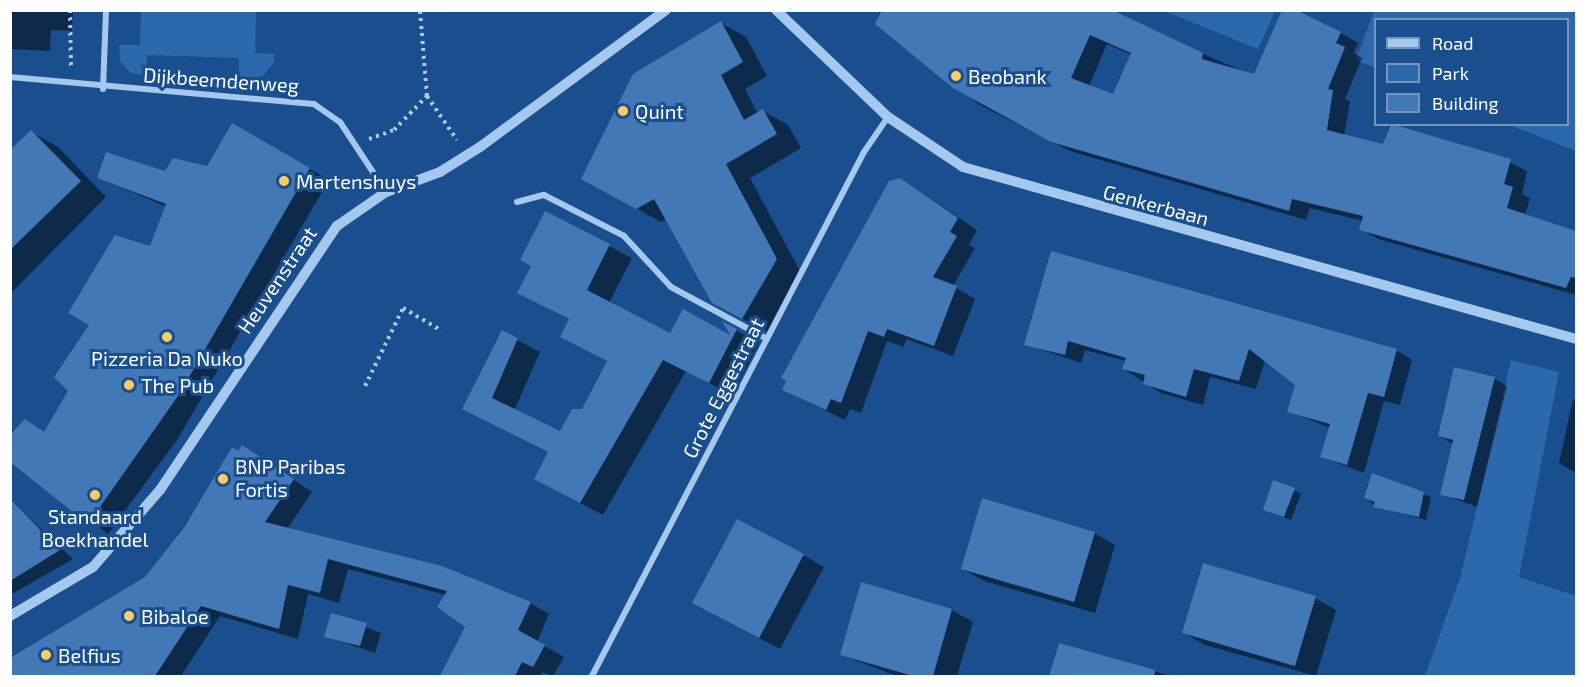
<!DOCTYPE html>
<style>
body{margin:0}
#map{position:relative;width:1587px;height:687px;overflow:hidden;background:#194f8e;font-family:"Exo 2",sans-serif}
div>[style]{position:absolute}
.green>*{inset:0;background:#2c69ac}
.shadow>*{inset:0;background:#0007}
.building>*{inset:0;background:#4278b6}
.path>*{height:4px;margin-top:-2px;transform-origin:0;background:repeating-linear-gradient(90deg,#a5c8ee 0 3px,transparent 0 7.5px)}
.minor>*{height:6px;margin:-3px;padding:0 3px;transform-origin:3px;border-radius:3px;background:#a5c8ee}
.tertiary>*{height:10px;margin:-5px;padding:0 5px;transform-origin:5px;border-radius:5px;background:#a5c8ee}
.dots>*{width:16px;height:16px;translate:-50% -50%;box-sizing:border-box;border:3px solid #194f8e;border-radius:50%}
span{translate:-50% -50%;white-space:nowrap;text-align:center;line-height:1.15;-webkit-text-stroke:6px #194f8e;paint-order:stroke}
.poi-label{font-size:20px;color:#fff}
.left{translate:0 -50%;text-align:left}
.street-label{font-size:20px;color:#fff}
.frame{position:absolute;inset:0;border:12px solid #fff;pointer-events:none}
.legend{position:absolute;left:1374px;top:18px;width:195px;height:108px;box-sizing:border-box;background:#194f8e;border:2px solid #7595bb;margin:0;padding:8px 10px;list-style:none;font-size:18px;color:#fff}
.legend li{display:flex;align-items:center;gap:12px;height:30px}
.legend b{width:30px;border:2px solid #7595bb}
</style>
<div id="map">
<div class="green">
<div style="clip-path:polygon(141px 11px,256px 11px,255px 53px,275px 54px,274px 62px,263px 76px,250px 79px,239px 78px,239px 58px,147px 55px,146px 75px,131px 73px,120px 61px,119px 45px,140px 45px)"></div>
<div style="clip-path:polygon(1164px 11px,1275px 10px,1275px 11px,1258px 49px)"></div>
<div style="clip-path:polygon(1374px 11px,1576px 11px,1576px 151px,1510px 125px,1568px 124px,1568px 20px,1376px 20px,1375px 68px,1356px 60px)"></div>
<div style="clip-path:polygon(1511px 360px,1559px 372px,1519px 577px,1576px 596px,1576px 676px,1425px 676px,1461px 575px)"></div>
</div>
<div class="shadow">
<div style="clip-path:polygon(10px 10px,73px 10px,72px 31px,51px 30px,50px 51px,10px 49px)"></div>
<div style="clip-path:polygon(evenodd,954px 10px,1203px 54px,1255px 76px,1341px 33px,1358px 43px,1354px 53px,1362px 58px,1345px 99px,1350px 102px,1344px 136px,1384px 146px,1389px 126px,1497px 156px,1527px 171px,1522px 194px,1530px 198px,1525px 215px,1576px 233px,1576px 295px,1378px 239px,1361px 229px,1363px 221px,1310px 208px,1306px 220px,1070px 151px,980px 105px,906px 48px,954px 10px,1107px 44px,1132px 55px,1114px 96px,1089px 86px,1107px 44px)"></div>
<div style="clip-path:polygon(721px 23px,746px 37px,767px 76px,745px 89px,758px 114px,763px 111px,788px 125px,801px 148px,750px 178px,801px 273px,767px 332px,739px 317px,667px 219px,661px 222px,608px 192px)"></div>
<div style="clip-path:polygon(233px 125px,329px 180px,177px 440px,108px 534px,10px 460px,10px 431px,45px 433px,151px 248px,167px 207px,99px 178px,208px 168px)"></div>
<div style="clip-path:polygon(31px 132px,58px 147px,106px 197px,10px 294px,10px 153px)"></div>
<div style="clip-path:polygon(890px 183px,919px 191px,977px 230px,969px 245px,975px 248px,953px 286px,975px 299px,953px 356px,906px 339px,904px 347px,887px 341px,861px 413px,850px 409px,845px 420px,783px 390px,788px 381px,783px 378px)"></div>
<div style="clip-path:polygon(546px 213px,632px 258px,609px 303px,671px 335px,683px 311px,734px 339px,726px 324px,759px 343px,732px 395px,686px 371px,603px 515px,559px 492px,549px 453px,487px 421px,502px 332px,540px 352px,514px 411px,560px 433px,582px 411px,609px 362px,562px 337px,570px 320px,519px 293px,533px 266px)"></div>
<div style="clip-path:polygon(1052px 253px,1396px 350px,1412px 360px,1400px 405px,1384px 401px,1364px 473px,1322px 457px,1330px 428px,1289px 411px,1297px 384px,1265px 360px,1256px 389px,1210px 377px,1203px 405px,1161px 393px,1124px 369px,1126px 361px,1085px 350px,1081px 363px,1025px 344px)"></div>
<div style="clip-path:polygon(1494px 378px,1507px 386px,1477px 507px,1442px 494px,1453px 444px,1440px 436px)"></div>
<div style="clip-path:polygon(1573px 399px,1576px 400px,1576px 473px,1559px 463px)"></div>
<div style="clip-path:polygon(238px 452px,261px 458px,312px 492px,287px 529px,530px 603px,549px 614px,537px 642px,564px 657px,553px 676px,542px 672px,540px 676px,442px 676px,467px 627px,446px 595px,348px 569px,339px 603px,308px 594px,298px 639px,220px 616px,181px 676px,10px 676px,10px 662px,146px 578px)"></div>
<div style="clip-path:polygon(1373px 475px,1431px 497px,1426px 520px,1375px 506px,1366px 498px)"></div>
<div style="clip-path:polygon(1294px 490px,1301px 494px,1291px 520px,1265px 510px)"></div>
<div style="clip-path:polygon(12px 502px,73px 559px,10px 595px,10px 503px)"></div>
<div style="clip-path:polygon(1094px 533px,1115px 545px,1095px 613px,984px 581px,963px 569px)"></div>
<div style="clip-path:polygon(803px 555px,824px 567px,780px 649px,715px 615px)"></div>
<div style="clip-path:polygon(862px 584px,952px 610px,973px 622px,957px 676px,897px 676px,842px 655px)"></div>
<div style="clip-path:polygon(1315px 598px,1336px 610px,1316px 676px,1205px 645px,1184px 633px)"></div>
<div style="clip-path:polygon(332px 614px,381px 633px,375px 653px,325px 636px)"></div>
<div style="clip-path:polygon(1060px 645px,1171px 676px,1051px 676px)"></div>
</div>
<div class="building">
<div style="clip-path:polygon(evenodd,882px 10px,1112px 10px,1203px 53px,1202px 59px,1254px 74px,1282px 10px,1296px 10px,1341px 32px,1336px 43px,1345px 47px,1328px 89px,1333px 90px,1327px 130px,1383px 144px,1391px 124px,1511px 159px,1504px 184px,1513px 187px,1507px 208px,1576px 231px,1576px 278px,1571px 277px,1566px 288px,1359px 230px,1363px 216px,1292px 199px,1289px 211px,1051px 142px,953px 88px,875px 24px,882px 10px,1090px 35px,1131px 53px,1113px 94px,1071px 78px,1090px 35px)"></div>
<div style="clip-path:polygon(721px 21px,743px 62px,721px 75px,744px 120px,763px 109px,777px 134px,726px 164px,777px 259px,742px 319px,712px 303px,654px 199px,636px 209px,581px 179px,633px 74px)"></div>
<div style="clip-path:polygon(232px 123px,310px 168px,178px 396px,88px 524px,10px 462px,10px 435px,25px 419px,44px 432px,68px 391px,54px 377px,89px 325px,68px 313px,115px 235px,150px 246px,166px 204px,97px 178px,106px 152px,165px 171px,173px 158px,207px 166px)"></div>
<div style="clip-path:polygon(31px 130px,81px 181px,10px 250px,10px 150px)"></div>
<div style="clip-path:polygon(900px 178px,958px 218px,950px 232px,957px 236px,933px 277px,957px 286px,934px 346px,887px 329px,884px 337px,868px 331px,841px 403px,831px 399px,826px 410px,782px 390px,786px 381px,781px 378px,889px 181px)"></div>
<div style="clip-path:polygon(545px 211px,610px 244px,587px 290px,670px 333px,683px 309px,730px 335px,722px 321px,737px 329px,709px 383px,663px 360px,580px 503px,534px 479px,548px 452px,462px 409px,502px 330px,518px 338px,492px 398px,560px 431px,572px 409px,582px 409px,607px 361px,560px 337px,569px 319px,517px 293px,531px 266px,520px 260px)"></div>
<div style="clip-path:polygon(1051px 251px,1397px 349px,1384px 397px,1368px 393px,1347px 465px,1320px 457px,1330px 424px,1287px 412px,1295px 385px,1249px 349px,1239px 381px,1194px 369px,1186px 397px,1143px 384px,1145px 375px,1122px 369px,1126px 358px,1068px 341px,1065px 355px,1024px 345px)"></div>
<div style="clip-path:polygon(1454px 367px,1495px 377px,1464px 500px,1440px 495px,1453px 440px,1438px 436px)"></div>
<div style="clip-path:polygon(242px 445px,294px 479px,265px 522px,442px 566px,531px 602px,518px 630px,545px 645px,533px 667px,522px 662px,515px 676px,440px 676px,465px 627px,437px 607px,447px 591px,328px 559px,320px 593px,288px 585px,279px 629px,201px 606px,155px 676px,10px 676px,10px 658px,145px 577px,185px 526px,232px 447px,238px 451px)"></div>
<div style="clip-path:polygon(1372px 473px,1424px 492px,1419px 517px,1373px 507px,1375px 502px,1364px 498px)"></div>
<div style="clip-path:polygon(1273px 480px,1295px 488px,1284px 517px,1263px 510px)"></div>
<div style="clip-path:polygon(982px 498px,1095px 532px,1074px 602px,961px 569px)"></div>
<div style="clip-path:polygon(10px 499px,60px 550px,10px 581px)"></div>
<div style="clip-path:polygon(737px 519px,804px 554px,759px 638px,692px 603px)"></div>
<div style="clip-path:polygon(1203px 563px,1316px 596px,1295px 666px,1182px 633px)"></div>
<div style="clip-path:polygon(861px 582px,952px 609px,933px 676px,913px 676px,840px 655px)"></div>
<div style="clip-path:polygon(331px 613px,367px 623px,360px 646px,324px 637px)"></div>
<div style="clip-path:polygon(1059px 643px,1155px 670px,1154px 676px,1049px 676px)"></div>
</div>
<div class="path">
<div style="left:70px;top:10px;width:56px;rotate:89deg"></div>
<div style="left:427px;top:96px;width:53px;rotate:55.7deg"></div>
<div style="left:369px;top:139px;width:27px;rotate:-20deg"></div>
<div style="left:394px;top:130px;width:47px;rotate:-45.9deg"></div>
<div style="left:427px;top:96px;width:86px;rotate:-94.7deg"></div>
<div style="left:365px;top:386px;width:87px;rotate:-64deg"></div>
<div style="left:403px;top:308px;width:45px;rotate:30.5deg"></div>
</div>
<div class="minor">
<div style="left:10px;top:77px;width:305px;rotate:5.1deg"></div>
<div style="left:314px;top:104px;width:32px;rotate:35deg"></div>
<div style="left:340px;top:122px;width:84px;rotate:56.7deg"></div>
<div style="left:103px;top:89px;width:79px;rotate:-87.8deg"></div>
<div style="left:517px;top:202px;width:28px;rotate:-15deg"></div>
<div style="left:544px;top:195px;width:90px;rotate:27.1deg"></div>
<div style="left:624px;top:236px;width:69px;rotate:47.3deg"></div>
<div style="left:671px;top:287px;width:109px;rotate:28.4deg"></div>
<div style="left:592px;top:676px;width:590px;rotate:-62.57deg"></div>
<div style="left:864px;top:152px;width:42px;rotate:-55.6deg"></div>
</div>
<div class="tertiary">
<div style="left:776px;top:10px;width:155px;rotate:43.7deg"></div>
<div style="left:888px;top:117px;width:90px;rotate:33.7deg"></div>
<div style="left:963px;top:167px;width:637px;rotate:15.67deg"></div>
<div style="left:10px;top:616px;width:96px;rotate:-30.6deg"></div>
<div style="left:93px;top:567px;width:102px;rotate:-49deg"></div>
<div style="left:160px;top:490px;width:318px;rotate:-56.2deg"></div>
<div style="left:337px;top:226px;width:60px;rotate:-34.8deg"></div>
<div style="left:386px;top:192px;width:58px;rotate:-20.3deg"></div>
<div style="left:440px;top:172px;width:47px;rotate:-32deg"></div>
<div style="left:480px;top:147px;width:231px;rotate:-36.4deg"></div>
</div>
<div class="dots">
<div style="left:956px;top:76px;background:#ffce63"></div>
<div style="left:623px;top:111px;background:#ffce63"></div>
<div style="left:284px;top:181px;background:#ffce63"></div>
<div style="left:167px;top:337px;background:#ffce63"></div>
<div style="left:129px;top:385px;background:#ffce63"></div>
<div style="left:223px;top:479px;background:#ffce63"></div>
<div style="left:95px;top:495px;background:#ffce63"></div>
<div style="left:129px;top:616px;background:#ffce63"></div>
<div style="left:46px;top:655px;background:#ffce63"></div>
</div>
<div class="poi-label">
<span class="left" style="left:968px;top:76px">Beobank</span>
<span class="left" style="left:635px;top:111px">Quint</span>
<span class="left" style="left:296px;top:181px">Martenshuys</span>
<span style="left:167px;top:358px">Pizzeria Da Nuko</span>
<span class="left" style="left:141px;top:385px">The Pub</span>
<span class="left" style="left:235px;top:478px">BNP Paribas<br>Fortis</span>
<span style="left:95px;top:528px">Standaard<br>Boekhandel</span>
<span class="left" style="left:141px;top:616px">Bibaloe</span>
<span class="left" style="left:58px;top:655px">Belfius</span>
</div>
<div class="street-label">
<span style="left:221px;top:80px;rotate:4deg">Dijkbeemdenweg</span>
<span style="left:1156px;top:205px;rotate:15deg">Genkerbaan</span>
<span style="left:277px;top:280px;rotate:-56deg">Heuvenstraat</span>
<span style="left:723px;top:388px;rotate:-63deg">Grote Eggestraat</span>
</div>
<div class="frame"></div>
<ul class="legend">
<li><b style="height:8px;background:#a5c8ee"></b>Road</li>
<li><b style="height:16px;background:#2c69ac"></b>Park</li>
<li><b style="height:16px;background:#4278b6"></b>Building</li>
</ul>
</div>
